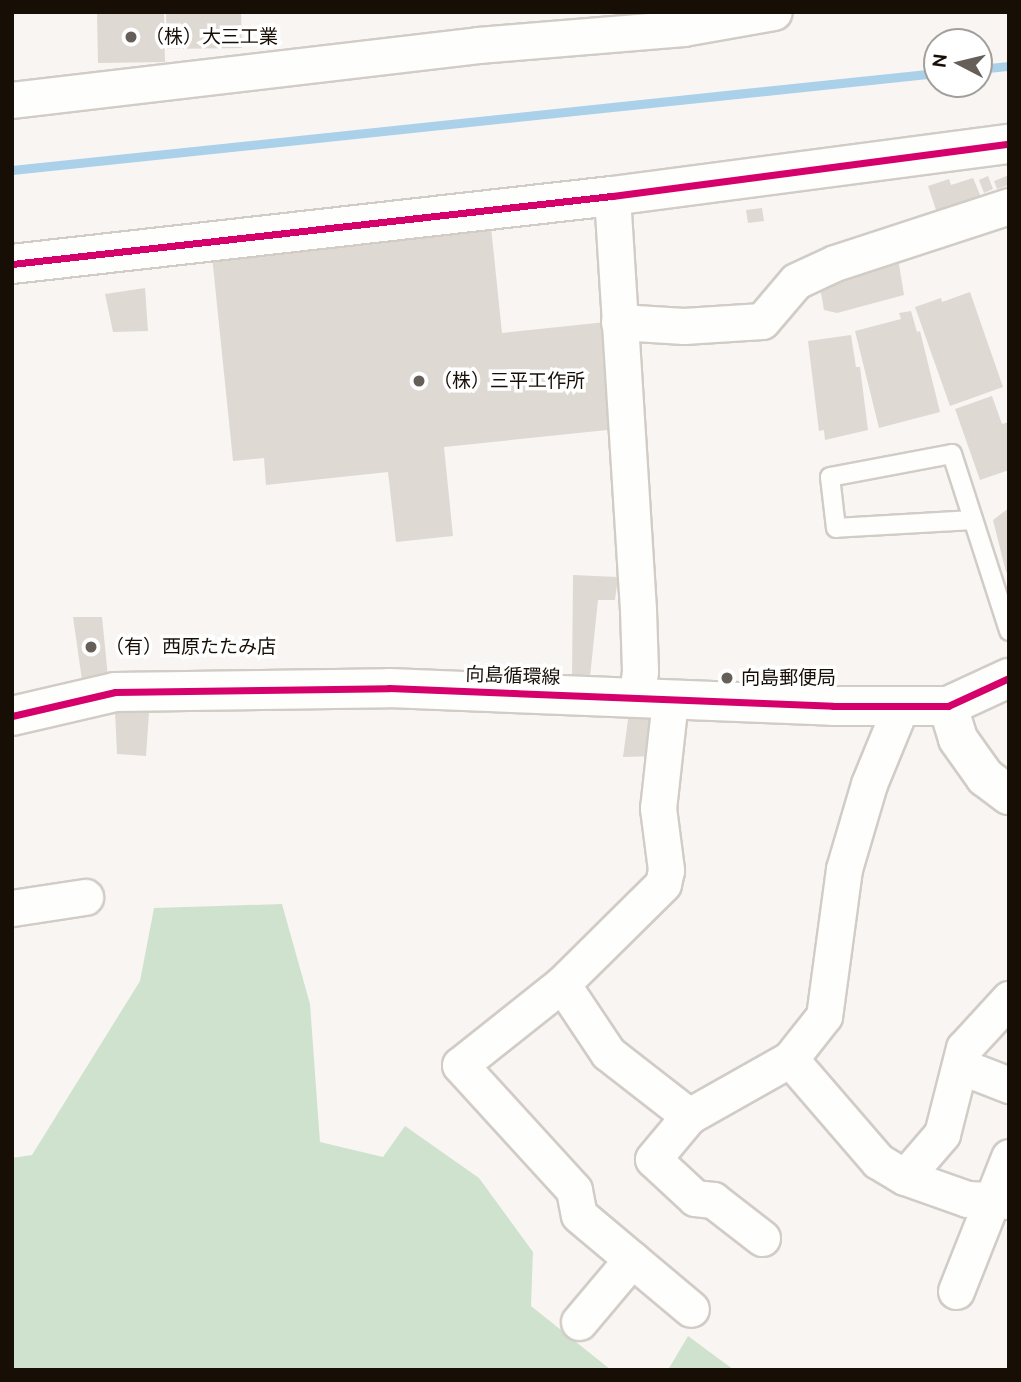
<!DOCTYPE html>
<meta charset="utf-8">
<style>
body{margin:0}
#map{position:relative;width:1021px;height:1382px;overflow:hidden;background:#f8f5f3;font-family:Ubuntu,"Noto Sans JP",sans-serif}
div>[style]{position:absolute}
.green>*{inset:0;background:#cfe2ce}
.stream>*{height:9px;margin:-4.5px;padding:0 4.5px;transform-origin:4.5px;border-radius:4.5px;background:#aad1e9}
.building>*{inset:0;background:#ded9d3}
.roads{filter:drop-shadow(2px 0 #d2ccc6) drop-shadow(-2px 0 #d2ccc6) drop-shadow(0 2px #d2ccc6) drop-shadow(0 -2px #d2ccc6)}
.lane>*{height:18px;margin:-9px;padding:0 9px;transform-origin:9px;border-radius:9px;background:#fefefd}
.street>*{height:35px;margin:-17.5px;padding:0 17.5px;transform-origin:17.5px;border-radius:17.5px;background:#fefefd}
.secondary>*{height:38px;margin:-19px;padding:0 19px;transform-origin:19px;border-radius:19px;background:#fefefd}
.cycleway>*{height:7px;margin:-3.5px;padding:0 3.5px;transform-origin:3.5px;border-radius:3.5px;background:#d6006c}
.dots>*{width:19px;height:19px;translate:-50% -50%;box-sizing:border-box;border:4px solid #fff;border-radius:50%}
span{translate:-50% -50%;white-space:nowrap;text-align:center;line-height:1.15;-webkit-text-stroke:7px #fff;paint-order:stroke}
.poi-label{font-size:19px;color:#170e06}
.left{translate:0 -50%;text-align:left}
.street-label{font-size:19px;color:#170e06}
.frame{position:absolute;inset:0;border:14px solid #170e06;pointer-events:none}
.north{position:absolute;left:923px;top:28px;width:70px;height:70px;box-sizing:border-box;background:#fff;border:2px solid #a29f9b;border-radius:50%;rotate:277deg;font-size:19px;font-weight:700;line-height:28px;text-align:center;color:#170e06}
.north::after{content:'';display:block;margin:auto;width:24px;height:32px;background:#665f59;clip-path:polygon(50% 0,100% 100%,50% 72%,0 100%)}
</style>
<div id="map">
<div class="green">
<div style="clip-path:polygon(282px 904px,310px 1004px,320px 1142px,383px 1157px,405px 1126px,479px 1178px,533px 1252px,531px 1306px,611px 1370px,12px 1370px,12px 1158px,32px 1155px,140px 981px,154px 908px)"></div>
<div style="clip-path:polygon(688px 1336px,734px 1370px,668px 1370px)"></div>
</div>
<div class="stream">
<div style="left:979px;top:69px;width:30px;rotate:-6deg"></div>
<div style="left:12px;top:170px;width:930px;rotate:-5.99deg"></div>
</div>
<div class="building">
<div style="clip-path:polygon(97px 12px,164px 12px,165px 62px,98px 63px)"></div>
<div style="clip-path:polygon(166px 12px,241px 12px,242px 48px,167px 49px)"></div>
<div style="clip-path:polygon(1009px 175px,1009px 185px,997px 189px,994px 181px)"></div>
<div style="clip-path:polygon(988px 176px,993px 189px,984px 193px,979px 180px)"></div>
<div style="clip-path:polygon(973px 178px,981px 197px,937px 213px,928px 186px,949px 179px,951px 185px)"></div>
<div style="clip-path:polygon(762px 208px,764px 221px,748px 223px,746px 210px)"></div>
<div style="clip-path:polygon(491px 227px,502px 333px,606px 322px,617px 429px,444px 447px,453px 536px,396px 542px,388px 472px,266px 485px,264px 458px,233px 461px,212px 256px)"></div>
<div style="clip-path:polygon(897px 252px,904px 295px,837px 313px,824px 310px,818px 277px)"></div>
<div style="clip-path:polygon(145px 288px,148px 331px,113px 332px,105px 294px)"></div>
<div style="clip-path:polygon(970px 292px,1003px 387px,950px 406px,915px 307px,941px 298px,942px 302px)"></div>
<div style="clip-path:polygon(911px 311px,917px 332px,920px 331px,940px 412px,879px 428px,855px 331px,901px 319px,899px 313px)"></div>
<div style="clip-path:polygon(851px 335px,856px 367px,860px 367px,868px 430px,825px 440px,824px 430px,819px 431px,808px 341px)"></div>
<div style="clip-path:polygon(992px 396px,1002px 424px,1009px 422px,1009px 470px,980px 480px,955px 409px)"></div>
<div style="clip-path:polygon(1009px 508px,1009px 571px,1006px 572px,993px 520px)"></div>
<div style="clip-path:polygon(573px 575px,618px 577px,615px 600px,598px 600px,590px 677px,572px 676px)"></div>
<div style="clip-path:polygon(73px 617px,102px 617px,108px 677px,82px 680px)"></div>
<div style="clip-path:polygon(115px 711px,149px 713px,146px 756px,117px 754px)"></div>
<div style="clip-path:polygon(629px 712px,662px 715px,656px 756px,623px 757px)"></div>
</div>
<div class="roads">
<div class="lane">
<div style="left:973px;top:520px;width:137px;rotate:176.7deg"></div>
<div style="left:836px;top:528px;width:51px;rotate:-96.7deg"></div>
<div style="left:830px;top:477px;width:124px;rotate:-10.7deg"></div>
<div style="left:952px;top:454px;width:186px;rotate:72.1deg"></div>
</div>
<div class="street">
<div style="left:12px;top:100px;width:469px;rotate:-6.7deg"></div>
<div style="left:478px;top:45px;width:206px;rotate:-4.7deg"></div>
<div style="left:683px;top:28px;width:92px;rotate:-10deg"></div>
<div style="left:612px;top:196px;width:415px;rotate:86.4deg"></div>
<div style="left:638px;top:610px;width:61px;rotate:88.1deg"></div>
<div style="left:640px;top:671px;width:25px;rotate:97deg"></div>
<div style="left:619px;top:322px;width:65px;rotate:3.5deg"></div>
<div style="left:684px;top:326px;width:78px;rotate:-3.7deg"></div>
<div style="left:762px;top:321px;width:52px;rotate:-49.6deg"></div>
<div style="left:796px;top:281px;width:43px;rotate:-24.8deg"></div>
<div style="left:835px;top:263px;width:183px;rotate:-18.1deg"></div>
<div style="left:670px;top:700px;width:109px;rotate:96.3deg"></div>
<div style="left:658px;top:808px;width:63px;rotate:82.6deg"></div>
<div style="left:666px;top:870px;width:14px;rotate:102deg"></div>
<div style="left:663px;top:884px;width:142px;rotate:135.3deg"></div>
<div style="left:562px;top:984px;width:83px;rotate:56.3deg"></div>
<div style="left:608px;top:1053px;width:103px;rotate:37.9deg"></div>
<div style="left:901px;top:706px;width:84px;rotate:112.3deg"></div>
<div style="left:869px;top:784px;width:89px;rotate:106.4deg"></div>
<div style="left:844px;top:869px;width:148px;rotate:97.7deg"></div>
<div style="left:824px;top:1016px;width:55px;rotate:128.3deg"></div>
<div style="left:790px;top:1059px;width:135px;rotate:49.2deg"></div>
<div style="left:878px;top:1161px;width:31px;rotate:31deg"></div>
<div style="left:905px;top:1177px;width:57px;rotate:-49.3deg"></div>
<div style="left:942px;top:1134px;width:89px;rotate:-75.7deg"></div>
<div style="left:964px;top:1048px;width:67px;rotate:-47.4deg"></div>
<div style="left:12px;top:908px;width:74px;rotate:-8.6deg"></div>
<div style="left:562px;top:984px;width:130px;rotate:141.5deg"></div>
<div style="left:460px;top:1065px;width:169px;rotate:47.6deg"></div>
<div style="left:574px;top:1190px;width:25px;rotate:79deg"></div>
<div style="left:579px;top:1215px;width:146px;rotate:40deg"></div>
<div style="left:960px;top:1066px;width:53px;rotate:21.2deg"></div>
<div style="left:905px;top:1177px;width:66px;rotate:19.5deg"></div>
<div style="left:967px;top:1199px;width:42px;rotate:2.7deg"></div>
<div style="left:762px;top:1238px;width:62px;rotate:-142.2deg"></div>
<div style="left:713px;top:1200px;width:18px;rotate:-174deg"></div>
<div style="left:695px;top:1198px;width:57px;rotate:-137.1deg"></div>
<div style="left:653px;top:1159px;width:56px;rotate:-50.1deg"></div>
<div style="left:689px;top:1116px;width:116px;rotate:-29.4deg"></div>
<div style="left:956px;top:1291px;width:144px;rotate:-68.4deg"></div>
<div style="left:579px;top:1322px;width:82px;rotate:-49.9deg"></div>
</div>
<div class="secondary">
<div style="left:12px;top:264px;width:604px;rotate:-6.47deg"></div>
<div style="left:612px;top:196px;width:400px;rotate:-7.5deg"></div>
<div style="left:948px;top:706px;width:34px;rotate:73deg"></div>
<div style="left:958px;top:739px;width:47px;rotate:54.6deg"></div>
<div style="left:985px;top:777px;width:30px;rotate:37deg"></div>
<div style="left:12px;top:716px;width:106px;rotate:-13.1deg"></div>
<div style="left:115px;top:692px;width:274px;rotate:-0.8deg"></div>
<div style="left:389px;top:688px;width:444px;rotate:2.3deg"></div>
<div style="left:833px;top:706px;width:115px"></div>
<div style="left:948px;top:706px;width:67px;rotate:-24.7deg"></div>
</div>
</div>
<div class="cycleway">
<div style="left:12px;top:264px;width:604px;rotate:-6.47deg"></div>
<div style="left:612px;top:196px;width:400px;rotate:-7.5deg"></div>
<div style="left:12px;top:716px;width:106px;rotate:-13.1deg"></div>
<div style="left:115px;top:692px;width:274px;rotate:-0.8deg"></div>
<div style="left:389px;top:688px;width:444px;rotate:2.3deg"></div>
<div style="left:833px;top:706px;width:115px"></div>
<div style="left:948px;top:706px;width:67px;rotate:-24.7deg"></div>
</div>
<div class="dots">
<div style="left:131px;top:37px;background:#665f59"></div>
<div style="left:419px;top:381px;background:#665f59"></div>
<div style="left:91px;top:647px;background:#665f59"></div>
<div style="left:727px;top:678px;background:#665f59"></div>
</div>
<div class="poi-label">
<span class="left" style="left:145px;top:37px">（株）大三工業</span>
<span class="left" style="left:433px;top:381px">（株）三平工作所</span>
<span class="left" style="left:105px;top:647px">（有）西原たたみ店</span>
<span class="left" style="left:741px;top:678px">向島郵便局</span>
</div>
<div class="street-label">
<span style="left:513px;top:676px;rotate:2deg">向島循環線</span>
</div>
<div class="frame"></div>
<div class="north">N</div>
</div>
